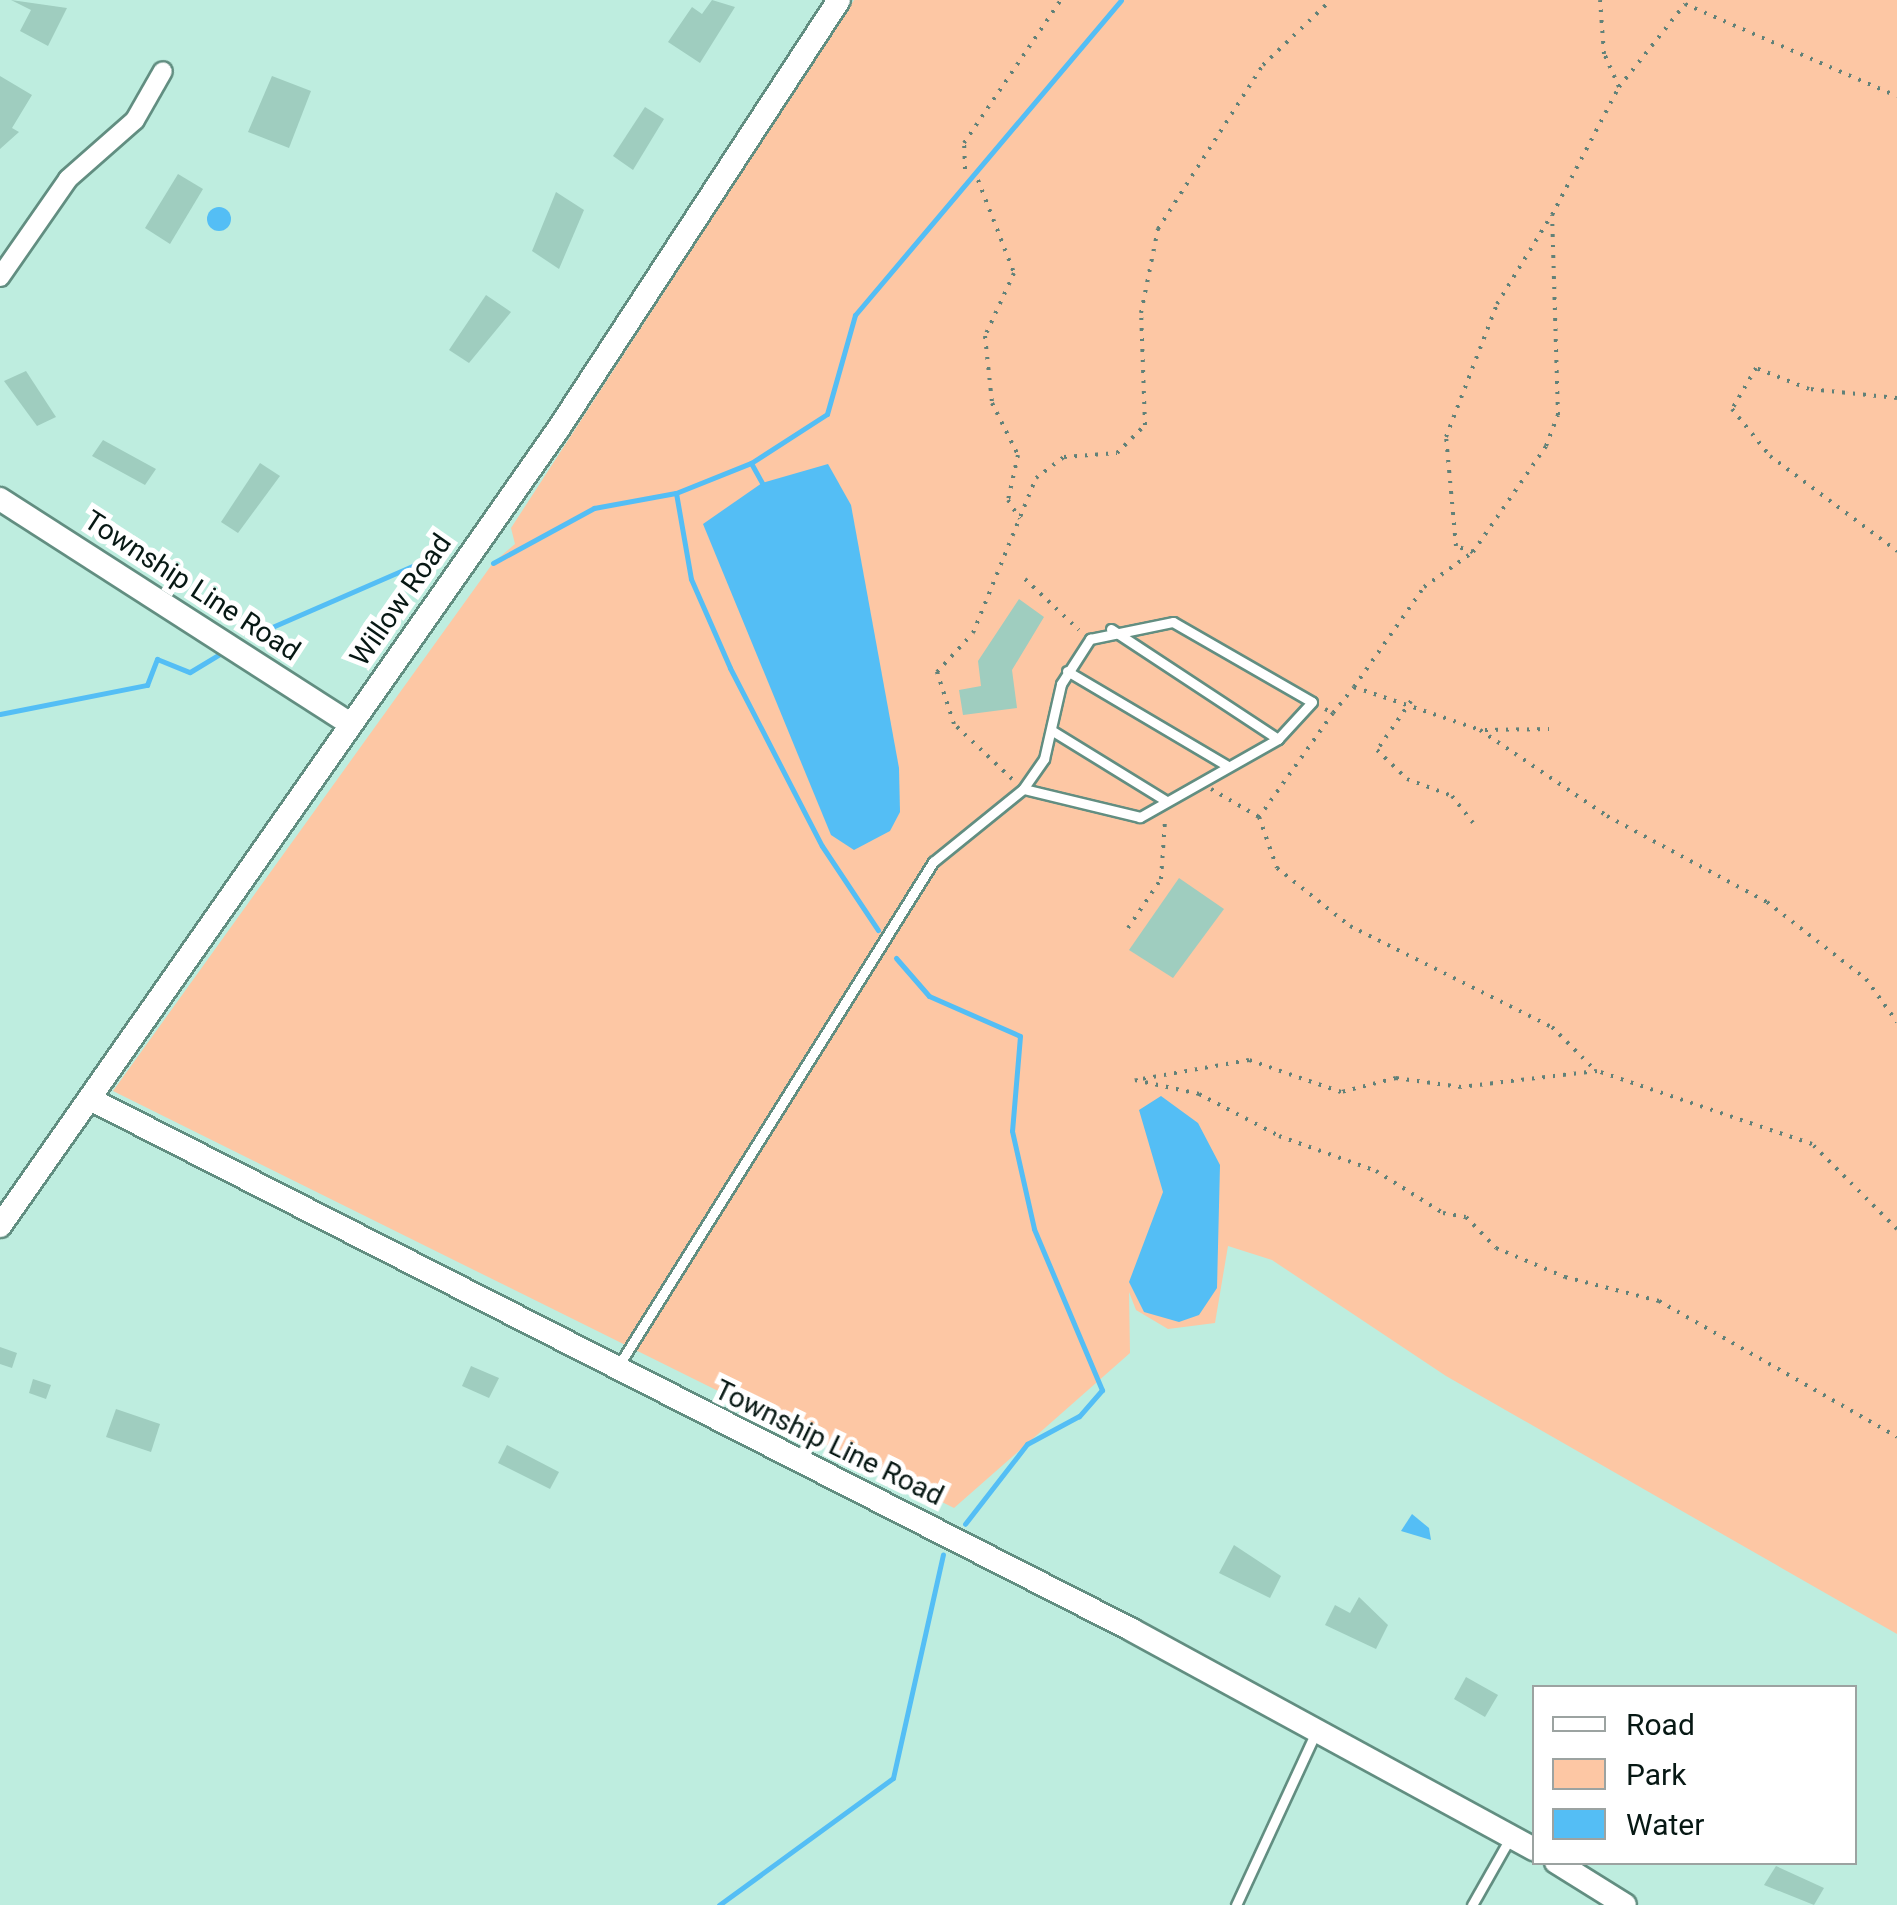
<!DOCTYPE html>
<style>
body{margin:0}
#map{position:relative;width:1897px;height:1905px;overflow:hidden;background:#beeddf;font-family:Roboto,sans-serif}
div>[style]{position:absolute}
.green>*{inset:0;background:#fdc7a4}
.water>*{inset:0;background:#54bef5}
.round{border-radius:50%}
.stream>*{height:5px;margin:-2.5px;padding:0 2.5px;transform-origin:2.5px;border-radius:2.5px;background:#54bef5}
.building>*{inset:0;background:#9fcdbf}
.path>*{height:4px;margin-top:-2px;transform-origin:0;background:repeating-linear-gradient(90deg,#618178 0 2.5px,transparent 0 10.5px)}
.roads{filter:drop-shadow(2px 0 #628e81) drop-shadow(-2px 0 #628e81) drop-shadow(0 2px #628e81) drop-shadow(0 -2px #628e81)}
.service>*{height:9px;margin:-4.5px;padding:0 4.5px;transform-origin:4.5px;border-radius:4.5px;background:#fff}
.minor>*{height:18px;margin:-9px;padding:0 9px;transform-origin:9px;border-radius:9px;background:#fff}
.tertiary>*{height:22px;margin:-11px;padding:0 11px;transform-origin:11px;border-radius:11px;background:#fff}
span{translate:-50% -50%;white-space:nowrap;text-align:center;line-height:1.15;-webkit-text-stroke:10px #fff;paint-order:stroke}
.street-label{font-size:28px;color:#071814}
.legend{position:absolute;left:1532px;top:1685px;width:325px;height:180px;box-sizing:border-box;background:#fff;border:2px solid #9ca3a1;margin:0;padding:12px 18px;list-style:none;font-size:30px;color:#071814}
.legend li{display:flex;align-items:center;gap:20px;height:50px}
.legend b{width:50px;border:2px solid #9ca3a1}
</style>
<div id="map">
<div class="green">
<div style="clip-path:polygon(854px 0,1897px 0,1897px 1634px,1446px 1376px,1272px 1260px,1228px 1246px,1215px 1323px,1168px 1329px,1136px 1310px,1129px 1292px,1130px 1353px,954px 1508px,113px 1091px,493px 563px,515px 544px,511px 528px)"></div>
</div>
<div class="water">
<div class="round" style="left:207px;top:207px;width:24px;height:24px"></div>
<div style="clip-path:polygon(828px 464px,851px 505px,899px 768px,900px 812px,890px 831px,854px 850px,831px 835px,703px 524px,762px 483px)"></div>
<div style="clip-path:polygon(1161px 1096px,1198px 1123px,1220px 1165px,1217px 1288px,1199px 1315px,1179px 1322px,1144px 1312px,1129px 1282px,1163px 1192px,1139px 1110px)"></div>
<div style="clip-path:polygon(1412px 1514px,1429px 1528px,1431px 1540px,1401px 1531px)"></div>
</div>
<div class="stream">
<div style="left:751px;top:463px;width:90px;rotate:-32.8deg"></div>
<div style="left:827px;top:414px;width:103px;rotate:-74.2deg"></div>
<div style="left:855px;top:315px;width:412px;rotate:-49.8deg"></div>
<div style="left:676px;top:493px;width:87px;rotate:80.1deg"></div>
<div style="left:691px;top:579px;width:97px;rotate:66.3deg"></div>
<div style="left:730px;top:668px;width:200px;rotate:62.7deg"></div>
<div style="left:822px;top:846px;width:101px;rotate:56.3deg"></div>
<div style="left:493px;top:563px;width:115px;rotate:-28.6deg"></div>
<div style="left:594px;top:508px;width:83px;rotate:-10.4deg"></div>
<div style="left:676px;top:493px;width:81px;rotate:-21.8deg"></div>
<div style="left:751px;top:463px;width:23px;rotate:61deg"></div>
<div style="left:263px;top:631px;width:193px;rotate:-23.5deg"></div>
<div style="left:0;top:714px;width:150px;rotate:-11.2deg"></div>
<div style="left:147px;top:685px;width:28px;rotate:-69deg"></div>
<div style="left:157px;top:659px;width:35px;rotate:22deg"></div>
<div style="left:190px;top:672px;width:35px;rotate:-31deg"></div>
<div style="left:896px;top:958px;width:50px;rotate:49deg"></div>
<div style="left:929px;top:996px;width:99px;rotate:23.7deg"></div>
<div style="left:1020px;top:1036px;width:95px;rotate:94.8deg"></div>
<div style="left:1012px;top:1131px;width:100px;rotate:77.3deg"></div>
<div style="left:1034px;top:1229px;width:175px;rotate:67.1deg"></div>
<div style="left:1102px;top:1390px;width:35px;rotate:131deg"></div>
<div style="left:1079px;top:1416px;width:59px;rotate:151.7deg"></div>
<div style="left:1027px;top:1444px;width:101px;rotate:127.8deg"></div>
<div style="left:719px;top:1905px;width:215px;rotate:-36.1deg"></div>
<div style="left:893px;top:1778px;width:229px;rotate:-77.4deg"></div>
</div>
<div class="building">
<div style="clip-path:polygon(11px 0,67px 8px,48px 46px,20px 31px,31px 10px)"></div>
<div style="clip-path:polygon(712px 0,735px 7px,700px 63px,668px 42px,692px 7px,702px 14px)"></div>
<div style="clip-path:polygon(0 76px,32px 95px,12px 128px,19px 132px,0 149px)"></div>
<div style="clip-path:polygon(272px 76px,311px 91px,289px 148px,248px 132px)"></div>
<div style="clip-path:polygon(645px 107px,664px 119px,633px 170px,613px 156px)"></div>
<div style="clip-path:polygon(178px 174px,203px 189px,170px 244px,145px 228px)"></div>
<div style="clip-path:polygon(556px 192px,584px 210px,559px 269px,532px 251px)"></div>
<div style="clip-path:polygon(486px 295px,511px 312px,469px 363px,449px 350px)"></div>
<div style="clip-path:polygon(26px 371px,56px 417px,37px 426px,4px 381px)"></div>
<div style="clip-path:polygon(103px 440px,156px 469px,145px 485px,92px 456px)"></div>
<div style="clip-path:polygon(260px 463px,280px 476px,238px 533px,221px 522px)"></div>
<div style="clip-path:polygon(1019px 599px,1044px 617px,1012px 670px,1017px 708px,963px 715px,959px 690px,981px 686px,978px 661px)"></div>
<div style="clip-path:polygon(1179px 878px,1224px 909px,1173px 978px,1129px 950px)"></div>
<div style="clip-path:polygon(0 1347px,17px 1353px,12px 1368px,0 1364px)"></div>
<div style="clip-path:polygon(471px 1366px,499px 1378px,489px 1398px,462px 1386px)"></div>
<div style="clip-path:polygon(33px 1379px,51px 1385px,46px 1399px,29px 1393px)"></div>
<div style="clip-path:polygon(116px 1409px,160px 1424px,151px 1452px,106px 1437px)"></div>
<div style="clip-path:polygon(507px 1445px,559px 1472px,550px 1489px,498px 1463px)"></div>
<div style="clip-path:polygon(1234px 1545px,1281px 1576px,1270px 1598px,1219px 1573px)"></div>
<div style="clip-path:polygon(1359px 1597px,1388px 1625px,1376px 1649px,1325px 1625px,1335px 1605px,1350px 1613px)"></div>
<div style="clip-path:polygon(1466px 1677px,1498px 1695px,1485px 1717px,1454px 1699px)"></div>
<div style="clip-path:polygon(1776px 1866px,1824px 1888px,1814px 1905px,1764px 1885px)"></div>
</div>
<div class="path">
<div style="left:1619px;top:87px;width:106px;rotate:-51.5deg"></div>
<div style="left:1685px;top:4px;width:231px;rotate:23.5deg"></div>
<div style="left:965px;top:169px;width:26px;rotate:-92deg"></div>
<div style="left:964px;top:143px;width:173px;rotate:-55.9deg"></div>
<div style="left:978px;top:180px;width:100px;rotate:68.8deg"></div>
<div style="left:1014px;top:273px;width:69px;rotate:114.7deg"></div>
<div style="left:985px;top:336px;width:67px;rotate:84deg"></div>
<div style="left:992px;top:403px;width:58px;rotate:63.4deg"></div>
<div style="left:1018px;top:455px;width:46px;rotate:102.5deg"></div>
<div style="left:1008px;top:500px;width:22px;rotate:58deg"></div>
<div style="left:1897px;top:398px;width:88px;rotate:-174.2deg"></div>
<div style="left:1809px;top:389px;width:57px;rotate:-158.4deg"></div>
<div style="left:1756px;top:368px;width:48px;rotate:120.3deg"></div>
<div style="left:1732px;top:409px;width:60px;rotate:51deg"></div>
<div style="left:1770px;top:456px;width:159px;rotate:36.8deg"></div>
<div style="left:1473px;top:552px;width:18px;rotate:-161deg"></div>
<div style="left:1456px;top:546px;width:109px;rotate:-95.2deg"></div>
<div style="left:1446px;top:437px;width:142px;rotate:-69deg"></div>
<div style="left:1497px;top:304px;width:103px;rotate:-58.5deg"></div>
<div style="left:1025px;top:579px;width:74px;rotate:43.4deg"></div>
<div style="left:1354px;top:687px;width:133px;rotate:18.8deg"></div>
<div style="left:1480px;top:730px;width:153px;rotate:34.1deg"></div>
<div style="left:1607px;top:816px;width:182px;rotate:28.3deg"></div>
<div style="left:1767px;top:902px;width:125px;rotate:37.9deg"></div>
<div style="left:1866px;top:979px;width:53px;rotate:54.2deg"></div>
<div style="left:1411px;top:701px;width:60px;rotate:124.8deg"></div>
<div style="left:1377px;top:750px;width:42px;rotate:44deg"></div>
<div style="left:1407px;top:779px;width:48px;rotate:20.7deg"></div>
<div style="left:1452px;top:796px;width:34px;rotate:52deg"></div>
<div style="left:1325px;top:709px;width:9px;rotate:27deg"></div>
<div style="left:1333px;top:713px;width:33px;rotate:-51deg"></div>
<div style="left:1354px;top:687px;width:122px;rotate:-55deg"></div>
<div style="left:1424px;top:587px;width:60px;rotate:-35.5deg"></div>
<div style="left:1473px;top:552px;width:129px;rotate:-55.4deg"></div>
<div style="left:1546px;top:446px;width:33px;rotate:-69deg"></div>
<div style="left:1558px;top:415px;width:200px;rotate:-91.7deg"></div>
<div style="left:1552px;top:215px;width:144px;rotate:-62.4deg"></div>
<div style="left:1619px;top:87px;width:36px;rotate:-114deg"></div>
<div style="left:1604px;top:54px;width:54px;rotate:-94.2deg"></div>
<div style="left:1333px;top:713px;width:128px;rotate:125.4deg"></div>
<div style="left:1259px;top:817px;width:54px;rotate:70.6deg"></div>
<div style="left:1277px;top:868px;width:93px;rotate:38.5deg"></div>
<div style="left:1350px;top:926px;width:226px;rotate:26.6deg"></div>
<div style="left:1552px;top:1027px;width:62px;rotate:45deg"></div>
<div style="left:1485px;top:730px;width:64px;rotate:-0.9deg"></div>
<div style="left:1012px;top:779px;width:80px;rotate:-136.5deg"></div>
<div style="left:954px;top:724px;width:55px;rotate:-108.1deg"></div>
<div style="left:937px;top:672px;width:53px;rotate:-47.3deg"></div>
<div style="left:973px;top:633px;width:167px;rotate:-67.9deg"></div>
<div style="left:1036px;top:478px;width:35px;rotate:-37deg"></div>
<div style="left:1064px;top:457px;width:53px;rotate:-4.3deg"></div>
<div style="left:1117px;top:453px;width:40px;rotate:-45deg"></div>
<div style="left:1145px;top:425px;width:112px;rotate:-92deg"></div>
<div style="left:1141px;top:313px;width:86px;rotate:-78.6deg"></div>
<div style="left:1158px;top:229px;width:195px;rotate:-57.4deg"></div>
<div style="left:1263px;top:65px;width:94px;rotate:-43.7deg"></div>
<div style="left:1211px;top:789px;width:56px;rotate:30.3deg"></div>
<div style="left:1128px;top:928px;width:59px;rotate:-56deg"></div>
<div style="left:1161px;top:879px;width:59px;rotate:-86.1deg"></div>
<div style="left:1897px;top:1229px;width:120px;rotate:-135deg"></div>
<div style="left:1812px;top:1144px;width:227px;rotate:-161.2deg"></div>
<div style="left:1597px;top:1071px;width:137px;rotate:173.3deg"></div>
<div style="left:1461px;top:1087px;width:66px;rotate:-172.1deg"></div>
<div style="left:1396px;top:1078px;width:57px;rotate:165.7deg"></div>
<div style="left:1341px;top:1092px;width:97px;rotate:-160.8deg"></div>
<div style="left:1249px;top:1060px;width:116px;rotate:170deg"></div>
<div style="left:1135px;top:1080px;width:66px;rotate:12.3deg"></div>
<div style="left:1199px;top:1094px;width:90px;rotate:27.7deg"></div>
<div style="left:1279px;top:1136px;width:103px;rotate:19.8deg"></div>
<div style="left:1376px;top:1171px;width:79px;rotate:32.1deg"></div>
<div style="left:1443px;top:1213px;width:23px;rotate:10deg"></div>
<div style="left:1466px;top:1217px;width:43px;rotate:45.9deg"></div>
<div style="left:1496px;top:1248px;width:75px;rotate:22.8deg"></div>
<div style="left:1565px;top:1277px;width:97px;rotate:14.3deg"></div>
<div style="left:1659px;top:1301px;width:274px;rotate:29.7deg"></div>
</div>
<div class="roads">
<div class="service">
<div style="left:1111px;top:629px;width:200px;rotate:33.4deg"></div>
<div style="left:1067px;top:671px;width:185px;rotate:30.6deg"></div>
<div style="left:1051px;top:730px;width:134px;rotate:31.6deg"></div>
<div style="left:617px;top:1368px;width:597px;rotate:-58.01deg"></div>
<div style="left:933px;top:862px;width:116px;rotate:-39deg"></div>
<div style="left:1023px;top:789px;width:37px;rotate:-55deg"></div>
<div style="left:1044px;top:759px;width:77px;rotate:-77.2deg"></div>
<div style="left:1061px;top:684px;width:54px;rotate:-57.2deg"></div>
<div style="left:1090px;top:639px;width:85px;rotate:-11.6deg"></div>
<div style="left:1173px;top:622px;width:160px;rotate:29.9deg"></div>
<div style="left:1312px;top:702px;width:50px;rotate:132.6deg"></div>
<div style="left:1278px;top:739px;width:159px;rotate:150.5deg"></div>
<div style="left:1140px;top:817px;width:120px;rotate:-166.5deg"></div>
<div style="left:1236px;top:1905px;width:188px;rotate:-65.2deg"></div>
<div style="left:1472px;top:1905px;width:77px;rotate:-60.4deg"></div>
</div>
<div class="minor">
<div style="left:0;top:277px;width:119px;rotate:-55.2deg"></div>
<div style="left:68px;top:179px;width:89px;rotate:-41.4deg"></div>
<div style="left:135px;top:120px;width:56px;rotate:-60.3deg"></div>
</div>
<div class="tertiary">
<div style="left:0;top:499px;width:417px;rotate:32.7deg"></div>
<div style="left:92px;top:1100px;width:1167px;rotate:27deg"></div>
<div style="left:1132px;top:1630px;width:458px;rotate:28.6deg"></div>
<div style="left:0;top:1226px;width:974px;rotate:-54.99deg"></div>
<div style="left:559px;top:428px;width:511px;rotate:-56.81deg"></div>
<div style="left:1556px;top:1862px;width:81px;rotate:31.9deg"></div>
</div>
</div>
<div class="street-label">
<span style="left:192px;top:586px;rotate:33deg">Township Line Road</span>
<span style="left:401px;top:600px;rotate:-55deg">Willow Road</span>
<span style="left:829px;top:1443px;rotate:26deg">Township Line Road</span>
</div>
<ul class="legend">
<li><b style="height:12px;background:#fff"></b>Road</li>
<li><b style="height:28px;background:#fdc7a4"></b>Park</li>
<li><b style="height:28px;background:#54bef5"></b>Water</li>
</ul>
</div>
